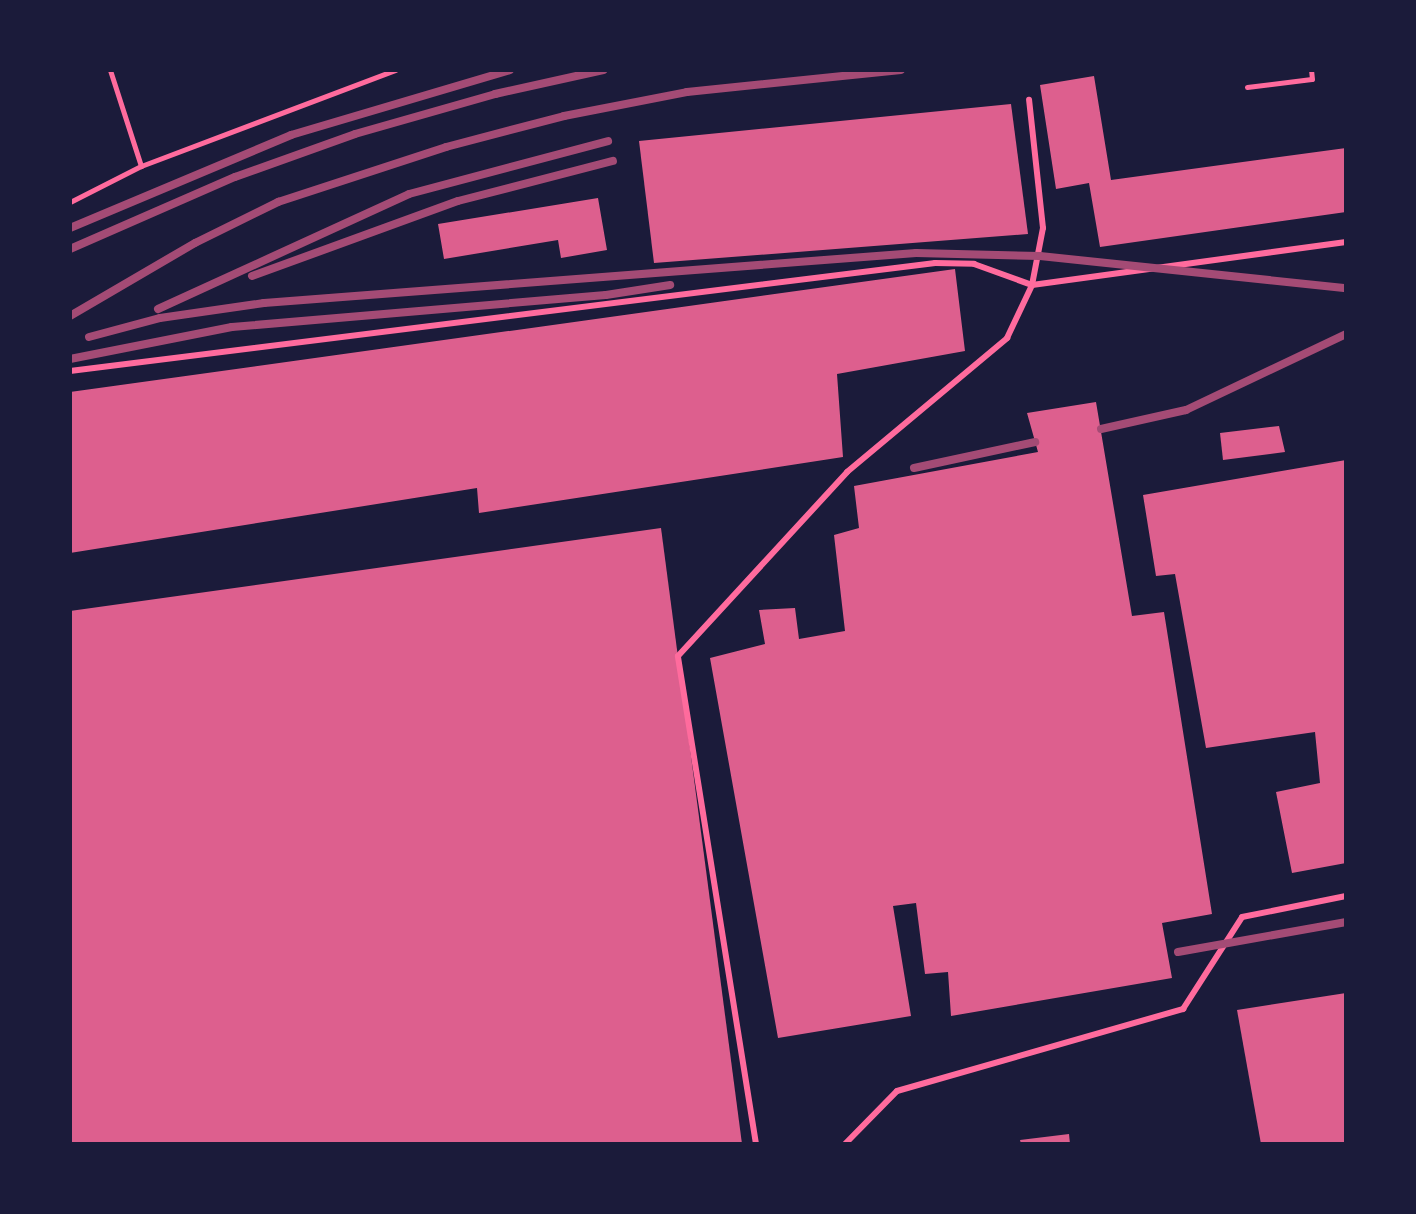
<!DOCTYPE html>
<style>
body{margin:0}
#map{position:relative;width:1416px;height:1214px;overflow:hidden;background:#1b1b3a;font-family:Barlow,sans-serif}
div>[style]{position:absolute}
.building>*{inset:0;background:#dd5f8e}
.path>*{height:5px;margin:-2.5px;padding:0 2.5px;transform-origin:2.5px;border-radius:2.5px;background:#ff6b9d}
.service>*{height:6px;margin:-3px;padding:0 3px;transform-origin:3px;border-radius:3px;background:#ff6b9d}
.rail>*{height:8px;margin:-4px;padding:0 4px;transform-origin:4px;border-radius:4px;background:#a44b75}
span{translate:-50% -50%;white-space:nowrap;text-align:center;line-height:1.15;-webkit-text-stroke:10px #1b1b3a;paint-order:stroke}
.frame{position:absolute;inset:0;border:72px solid #1b1b3a;pointer-events:none}
</style>
<div id="map">
<div class="building">
<div style="clip-path:polygon(1094px 76px,1111px 180px,1346px 148px,1346px 212px,1100px 247px,1089px 183px,1056px 189px,1040px 85px)"></div>
<div style="clip-path:polygon(1011px 104px,1028px 234px,654px 263px,639px 141px)"></div>
<div style="clip-path:polygon(598px 198px,607px 250px,561px 258px,558px 240px,444px 259px,438px 224px)"></div>
<div style="clip-path:polygon(955px 269px,965px 351px,837px 374px,843px 457px,479px 513px,477px 488px,70px 553px,70px 392px)"></div>
<div style="clip-path:polygon(1096px 402px,1132px 616px,1164px 612px,1212px 914px,1162px 923px,1172px 978px,951px 1016px,948px 972px,925px 974px,916px 903px,893px 906px,911px 1016px,778px 1038px,710px 658px,765px 644px,759px 610px,795px 608px,799px 639px,845px 631px,834px 535px,859px 528px,854px 486px,1038px 452px,1027px 413px)"></div>
<div style="clip-path:polygon(1279px 426px,1285px 452px,1223px 460px,1220px 433px)"></div>
<div style="clip-path:polygon(1346px 460px,1346px 863px,1292px 873px,1276px 792px,1320px 783px,1315px 732px,1206px 748px,1175px 574px,1156px 576px,1143px 495px)"></div>
<div style="clip-path:polygon(661px 528px,742px 1144px,70px 1144px,70px 611px)"></div>
<div style="clip-path:polygon(1346px 993px,1346px 1144px,1261px 1144px,1237px 1010px)"></div>
<div style="clip-path:polygon(1069px 1134px,1070px 1144px,1021px 1144px,1020px 1140px)"></div>
</div>
<div class="path">
<div style="left:110px;top:70px;width:101px;rotate:72.1deg"></div>
<div style="left:1247px;top:87px;width:65px;rotate:-7deg"></div>
<div style="left:1312px;top:79px;width:9px;rotate:-96deg"></div>
<div style="left:70px;top:202px;width:80px;rotate:-26.9deg"></div>
<div style="left:141px;top:166px;width:272px;rotate:-20.7deg"></div>
</div>
<div class="service">
<div style="left:70px;top:371px;width:872px;rotate:-7.12deg"></div>
<div style="left:935px;top:263px;width:39px;rotate:1deg"></div>
<div style="left:974px;top:264px;width:62px;rotate:19.9deg"></div>
<div style="left:1032px;top:285px;width:317px;rotate:-7.8deg"></div>
<div style="left:756px;top:1144px;width:494px;rotate:-99.1deg"></div>
<div style="left:678px;top:656px;width:250px;rotate:-47.4deg"></div>
<div style="left:847px;top:472px;width:209px;rotate:-39.9deg"></div>
<div style="left:1007px;top:338px;width:59px;rotate:-64.7deg"></div>
<div style="left:1032px;top:285px;width:58px;rotate:-79.1deg"></div>
<div style="left:1043px;top:228px;width:129px;rotate:-96.2deg"></div>
<div style="left:845px;top:1144px;width:74px;rotate:-45.5deg"></div>
<div style="left:897px;top:1091px;width:298px;rotate:-16deg"></div>
<div style="left:1183px;top:1009px;width:109px;rotate:-57.3deg"></div>
<div style="left:1242px;top:917px;width:106px;rotate:-11.4deg"></div>
</div>
<div class="rail">
<div style="left:70px;top:228px;width:240px;rotate:-22.8deg"></div>
<div style="left:291px;top:135px;width:228px;rotate:-16.5deg"></div>
<div style="left:70px;top:249px;width:180px;rotate:-23.6deg"></div>
<div style="left:235px;top:177px;width:127px;rotate:-19.7deg"></div>
<div style="left:355px;top:134px;width:146px;rotate:-15.9deg"></div>
<div style="left:495px;top:94px;width:111px;rotate:-12.5deg"></div>
<div style="left:252px;top:276px;width:219px;rotate:-20deg"></div>
<div style="left:458px;top:201px;width:160px;rotate:-14.5deg"></div>
<div style="left:158px;top:309px;width:276px;rotate:-24.6deg"></div>
<div style="left:409px;top:194px;width:206px;rotate:-14.9deg"></div>
<div style="left:70px;top:316px;width:145px;rotate:-30.3deg"></div>
<div style="left:195px;top:243px;width:93px;rotate:-26.3deg"></div>
<div style="left:278px;top:202px;width:177px;rotate:-18.1deg"></div>
<div style="left:446px;top:147px;width:122px;rotate:-14.7deg"></div>
<div style="left:564px;top:116px;width:125px;rotate:-11deg"></div>
<div style="left:687px;top:92px;width:215px;rotate:-5.9deg"></div>
<div style="left:89px;top:337px;width:73px;rotate:-15deg"></div>
<div style="left:160px;top:318px;width:105px;rotate:-8.2deg"></div>
<div style="left:264px;top:303px;width:654px;rotate:-4.39deg"></div>
<div style="left:916px;top:253px;width:124px;rotate:1.4deg"></div>
<div style="left:1040px;top:256px;width:308px;rotate:6deg"></div>
<div style="left:70px;top:359px;width:165px;rotate:-11.2deg"></div>
<div style="left:232px;top:327px;width:375px;rotate:-4.9deg"></div>
<div style="left:606px;top:295px;width:65px;rotate:-8.9deg"></div>
<div style="left:1101px;top:429px;width:87px;rotate:-12.6deg"></div>
<div style="left:1186px;top:410px;width:177px;rotate:-25.4deg"></div>
<div style="left:914px;top:468px;width:124px;rotate:-12.1deg"></div>
<div style="left:1178px;top:952px;width:171px;rotate:-10.1deg"></div>
</div>
<div class="frame"></div>
</div>
